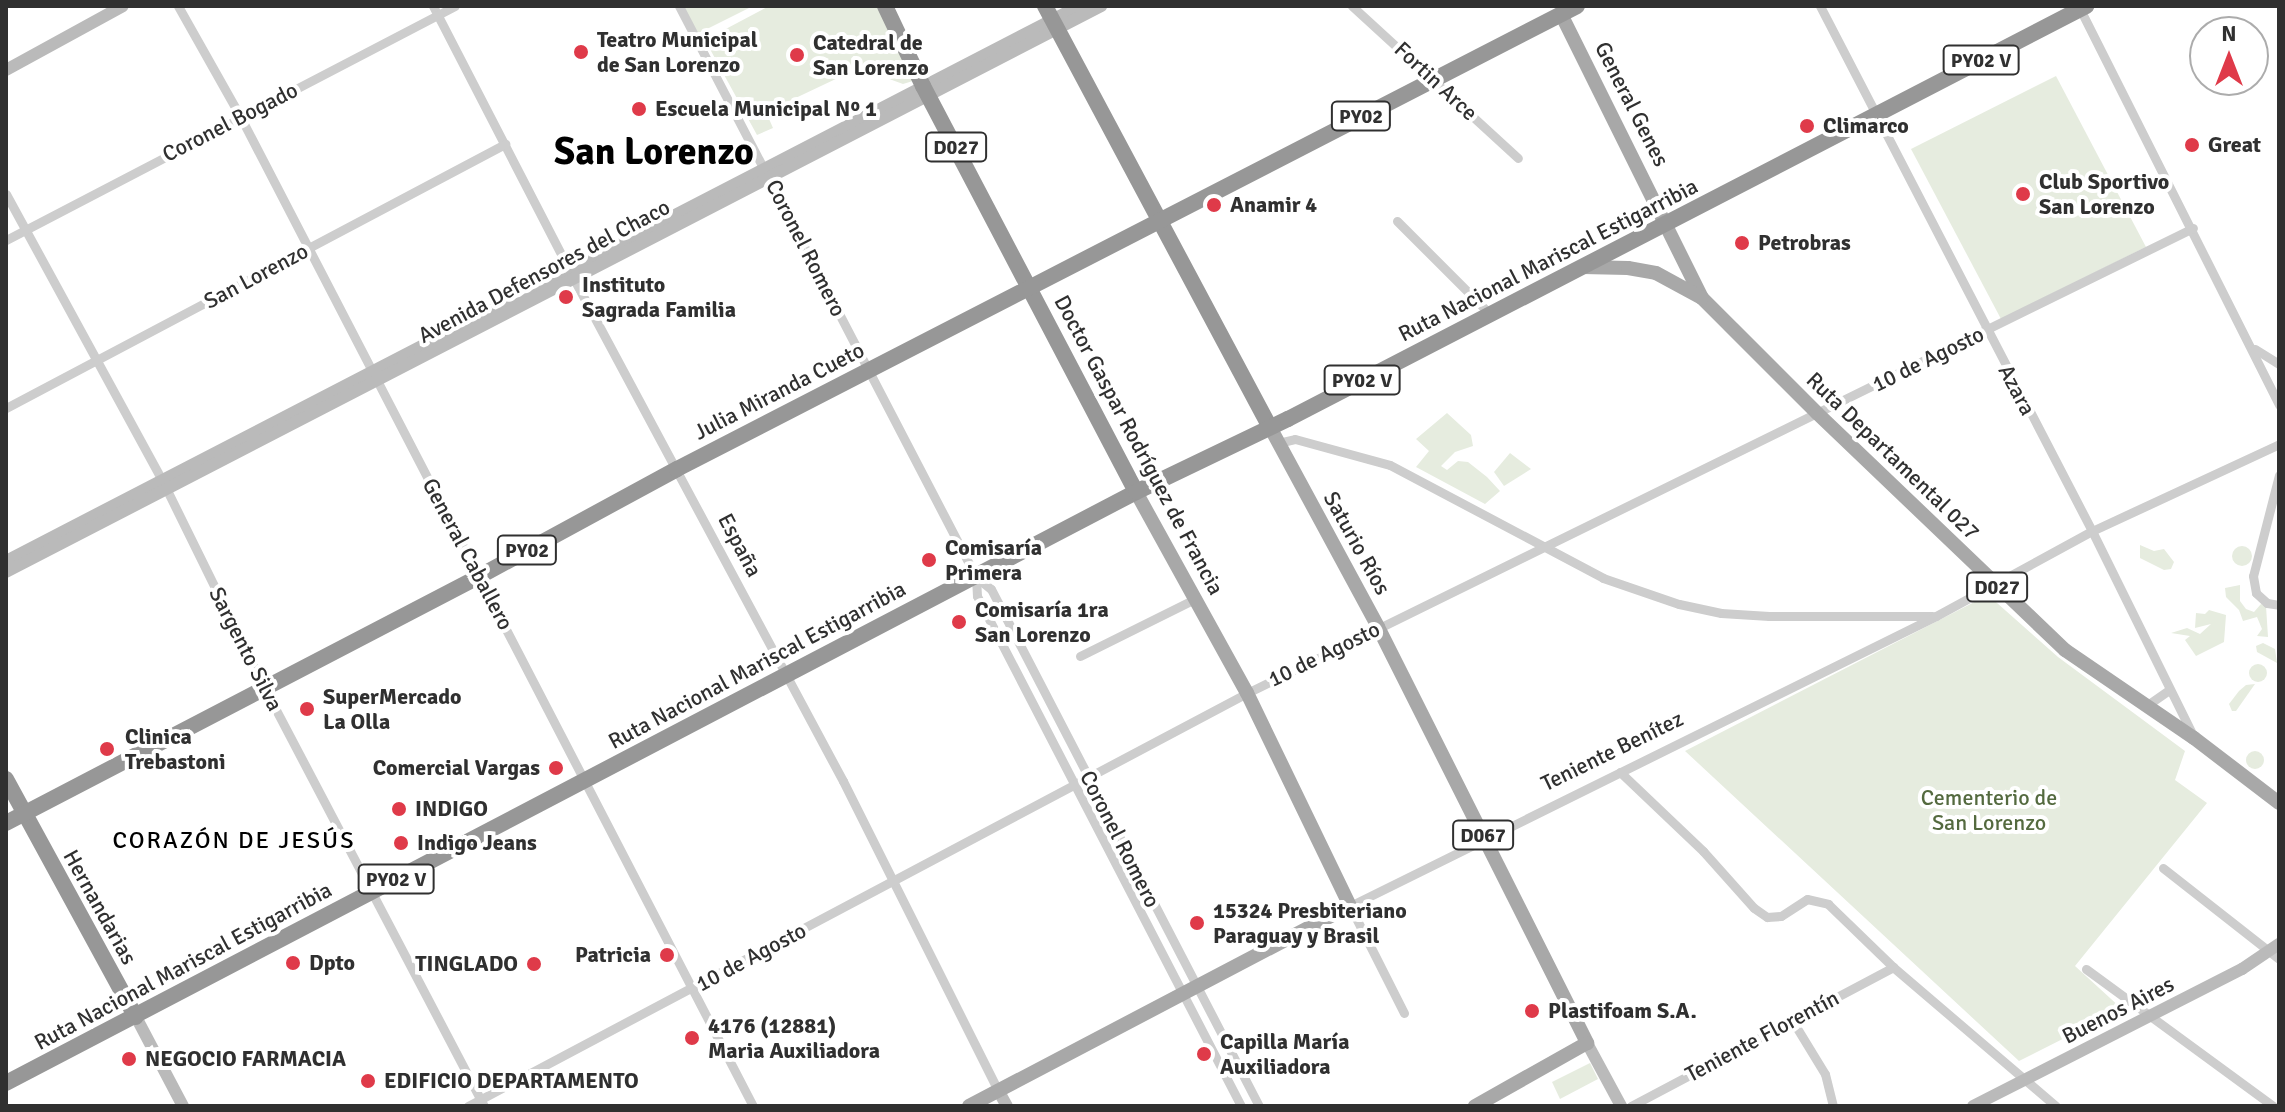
<!DOCTYPE html>
<meta charset="utf-8">
<style>
body{margin:0}
#map{position:relative;width:2285px;height:1112px;overflow:hidden;background:#fff;font-family:Signika,sans-serif}
div>[style]{position:absolute}
.green>*{inset:0;background:#e6ecdf}
.round{border-radius:50%}
.street>*{height:9px;margin:-4.5px;padding:0 4.5px;transform-origin:4.5px;border-radius:4.5px;background:#cdcdcd}
.secondary>*{height:12px;margin:-6px;padding:0 6px;transform-origin:6px;border-radius:6px;background:#bababa}
.primary>*{height:14px;margin:-7px;padding:0 7px;transform-origin:7px;border-radius:7px;background:#a8a8a8}
.highway>*{height:16px;margin:-8px;padding:0 8px;transform-origin:8px;border-radius:8px;background:#979797}
.dots>*{width:22px;height:22px;translate:-50% -50%;box-sizing:border-box;border:4px solid #fff;border-radius:50%}
span{translate:-50% -50%;white-space:nowrap;text-align:center;line-height:1.15;-webkit-text-stroke:8px #fff;paint-order:stroke}
.shield-label span{padding:2px 6px;background:#fff;border:2px solid;border-radius:6px;-webkit-text-stroke-width:0}
.shield-label{font-size:20px;color:#303030;font-weight:700}
.poi-label{font-size:22px;color:#303030;font-weight:700}
.left{translate:0 -50%;text-align:left}
.right{translate:-100% -50%;text-align:right}
.street-label{font-size:22px;color:#303030}
.park-label{font-size:22px;color:#546a3f}
.neighbourhood-label{font-size:24px;color:#000;letter-spacing:2px}
.town-label{font-size:38px;color:#000;font-weight:700}
.frame{position:absolute;inset:0;border:8px solid #303030;pointer-events:none}
.north{position:absolute;left:2189px;top:16px;width:80px;height:80px;box-sizing:border-box;background:#fff;border:2px solid #acacac;border-radius:50%;rotate:0deg;font-size:22px;font-weight:700;line-height:32px;text-align:center;color:#303030}
.north::after{content:'';display:block;margin:auto;width:28px;height:36px;background:#df3a49;clip-path:polygon(50% 0,100% 100%,50% 72%,0 100%)}
</style>
<div id="map">
<div class="green">
<div style="clip-path:polygon(682px 6px,753px 6px,697px 34px)"></div>
<div style="clip-path:polygon(769px 6px,878px 6px,916px 80px,903px 84px,859px 68px,766px 112px,773px 128px,757px 135px,705px 40px)"></div>
<div style="clip-path:polygon(2056px 76px,2146px 247px,2001px 319px,1911px 149px)"></div>
<div style="clip-path:polygon(1447px 413px,1471px 435px,1473px 446px,1455px 452px,1441px 466px,1447px 470px,1458px 461px,1468px 462px,1487px 477px,1500px 491px,1485px 504px,1416px 467px,1429px 451px,1416px 439px)"></div>
<div style="clip-path:polygon(1510px 453px,1531px 469px,1504px 486px,1494px 472px)"></div>
<div style="clip-path:polygon(2140px 545px,2154px 551px,2164px 549px,2174px 562px,2171px 569px,2164px 570px,2140px 558px)"></div>
<div class="round" style="left:2232px;top:546px;width:20px;height:20px"></div>
<div style="clip-path:polygon(2240px 585px,2240px 601px,2246px 609px,2254px 612px,2261px 604px,2266px 606px,2268px 637px,2257px 636px,2262px 629px,2257px 617px,2243px 621px,2239px 610px,2226px 597px,2225px 588px)"></div>
<div style="clip-path:polygon(1988px 595px,2058px 657px,2185px 751px,2175px 780px,2207px 803px,2075px 966px,2122px 1009px,2019px 1061px,1685px 751px)"></div>
<div style="clip-path:polygon(2209px 610px,2226px 615px,2224px 642px,2196px 656px,2185px 640px,2190px 636px,2171px 633px,2187px 628px,2200px 634px,2211px 624px,2195px 628px,2196px 613px,2205px 614px)"></div>
<div style="clip-path:polygon(2263px 643px,2275px 649px,2277px 663px,2257px 652px,2256px 646px)"></div>
<div class="round" style="left:2249px;top:664px;width:18px;height:18px"></div>
<div style="clip-path:polygon(2255px 684px,2236px 711px,2232px 711px,2229px 704px,2239px 691px,2246px 685px)"></div>
<div class="round" style="left:2246px;top:751px;width:18px;height:18px"></div>
<div style="clip-path:polygon(1590px 1063px,1598px 1079px,1560px 1099px,1552px 1082px)"></div>
</div>
<div class="street">
<div style="left:178px;top:6px;width:126px;rotate:60.6deg"></div>
<div style="left:240px;top:116px;width:1115px;rotate:62.61deg"></div>
<div style="left:433px;top:6px;width:295px;rotate:62.7deg"></div>
<div style="left:568px;top:268px;width:582px;rotate:61.81deg"></div>
<div style="left:843px;top:781px;width:346px;rotate:63.4deg"></div>
<div style="left:679px;top:6px;width:644px;rotate:62.52deg"></div>
<div style="left:976px;top:577px;width:19px;rotate:87deg"></div>
<div style="left:977px;top:596px;width:574px;rotate:62.63deg"></div>
<div style="left:1352px;top:6px;width:225px;rotate:42.5deg"></div>
<div style="left:1820px;top:6px;width:591px;rotate:62.61deg"></div>
<div style="left:2092px;top:531px;width:228px;rotate:63.7deg"></div>
<div style="left:2080px;top:9px;width:443px;rotate:63.3deg"></div>
<div style="left:6px;top:194px;width:326px;rotate:61.4deg"></div>
<div style="left:162px;top:480px;width:231px;rotate:63.8deg"></div>
<div style="left:264px;top:687px;width:473px;rotate:62.3deg"></div>
<div style="left:1397px;top:221px;width:132px;rotate:45deg"></div>
<div style="left:6px;top:240px;width:506px;rotate:-27.53deg"></div>
<div style="left:2255px;top:349px;width:28px;rotate:32deg"></div>
<div style="left:6px;top:408px;width:565px;rotate:-27.88deg"></div>
<div style="left:1278px;top:443px;width:17px;rotate:-13deg"></div>
<div style="left:1295px;top:439px;width:98px;rotate:15.3deg"></div>
<div style="left:1390px;top:465px;width:241px;rotate:27.9deg"></div>
<div style="left:1603px;top:578px;width:80px;rotate:18.9deg"></div>
<div style="left:1679px;top:604px;width:43px;rotate:12.1deg"></div>
<div style="left:1721px;top:613px;width:48px;rotate:3.6deg"></div>
<div style="left:1769px;top:616px;width:163px"></div>
<div style="left:2279px;top:475px;width:104px;rotate:104.4deg"></div>
<div style="left:2253px;top:576px;width:17px;rotate:80deg"></div>
<div style="left:2256px;top:593px;width:15px;rotate:42deg"></div>
<div style="left:2267px;top:603px;width:12px;rotate:9deg"></div>
<div style="left:976px;top:577px;width:19px;rotate:39deg"></div>
<div style="left:991px;top:589px;width:582px;rotate:62.6deg"></div>
<div style="left:1080px;top:656px;width:128px;rotate:-26.4deg"></div>
<div style="left:2146px;top:706px;width:28px;rotate:-35deg"></div>
<div style="left:1620px;top:772px;width:115px;rotate:43.6deg"></div>
<div style="left:1703px;top:851px;width:76px;rotate:48.2deg"></div>
<div style="left:1754px;top:908px;width:16px;rotate:35deg"></div>
<div style="left:1767px;top:917px;width:14px;rotate:-4deg"></div>
<div style="left:1781px;top:916px;width:31px;rotate:-33deg"></div>
<div style="left:1807px;top:899px;width:22px;rotate:13deg"></div>
<div style="left:1828px;top:904px;width:91px;rotate:44.1deg"></div>
<div style="left:1893px;top:967px;width:214px;rotate:40.5deg"></div>
<div style="left:2163px;top:868px;width:147px;rotate:38.1deg"></div>
<div style="left:2086px;top:969px;width:232px;rotate:36.2deg"></div>
<div style="left:1404px;top:1013px;width:120px;rotate:-116.8deg"></div>
<div style="left:1350px;top:906px;width:654px;rotate:-26.33deg"></div>
<div style="left:1936px;top:616px;width:178px;rotate:-28.6deg"></div>
<div style="left:2092px;top:531px;width:206px;rotate:-24.9deg"></div>
<div style="left:1792px;top:1020px;width:63px;rotate:58.6deg"></div>
<div style="left:1825px;top:1074px;width:33px;rotate:76deg"></div>
<div style="left:468px;top:1106px;width:882px;rotate:-27.93deg"></div>
<div style="left:1247px;top:693px;width:1054px;rotate:-26.18deg"></div>
<div style="left:1631px;top:1106px;width:297px;rotate:-27.9deg"></div>
</div>
<div class="secondary">
<div style="left:6px;top:70px;width:133px;rotate:-28.7deg"></div>
<div style="left:6px;top:561px;width:1208px;rotate:-27.35deg"></div>
<div style="left:6px;top:572px;width:1233px;rotate:-27.33deg"></div>
<div style="left:136px;top:1017px;width:101px;rotate:62.2deg"></div>
<div style="left:1587px;top:1043px;width:72px;rotate:61.6deg"></div>
<div style="left:998px;top:1090px;width:18px;rotate:61deg"></div>
<div style="left:1973px;top:1106px;width:302px;rotate:-27deg"></div>
<div style="left:2242px;top:969px;width:45px;rotate:-34deg"></div>
</div>
<div class="primary">
<div style="left:1561px;top:14px;width:317px;rotate:63.6deg"></div>
<div style="left:1702px;top:298px;width:163px;rotate:45deg"></div>
<div style="left:1817px;top:413px;width:343px;rotate:43.7deg"></div>
<div style="left:2065px;top:650px;width:156px;rotate:34.3deg"></div>
<div style="left:2194px;top:738px;width:107px;rotate:37.4deg"></div>
<div style="left:1583px;top:267px;width:45px;rotate:1.3deg"></div>
<div style="left:1628px;top:268px;width:28px;rotate:10deg"></div>
<div style="left:1656px;top:273px;width:52px;rotate:28.5deg"></div>
<div style="left:1270px;top:427px;width:227px;rotate:61.6deg"></div>
<div style="left:1378px;top:627px;width:466px;rotate:63.3deg"></div>
<div style="left:1587px;top:1043px;width:129px;rotate:150.6deg"></div>
<div style="left:969px;top:1106px;width:430px;rotate:-27.7deg"></div>
<div style="left:1350px;top:906px;width:237px;rotate:-115.8deg"></div>
<div style="left:1247px;top:693px;width:230px;rotate:-118.9deg"></div>
</div>
<div class="highway">
<div style="left:885px;top:6px;width:89px;rotate:64.6deg"></div>
<div style="left:923px;top:86px;width:458px;rotate:62.3deg"></div>
<div style="left:1045px;top:6px;width:477px;rotate:61.9deg"></div>
<div style="left:6px;top:779px;width:271px;rotate:61.4deg"></div>
<div style="left:6px;top:823px;width:534px;rotate:-27.52deg"></div>
<div style="left:480px;top:576px;width:224px;rotate:-28.5deg"></div>
<div style="left:677px;top:469px;width:1012px;rotate:-27.22deg"></div>
<div style="left:6px;top:1083px;width:1275px;rotate:-27.61deg"></div>
<div style="left:1136px;top:492px;width:169px;rotate:-25.7deg"></div>
<div style="left:1288px;top:419px;width:899px;rotate:-27.36deg"></div>
</div>
<div class="dots">
<div style="left:581px;top:52px;background:#df3a49"></div>
<div style="left:797px;top:55px;background:#df3a49"></div>
<div style="left:639px;top:109px;background:#df3a49"></div>
<div style="left:1807px;top:126px;background:#df3a49"></div>
<div style="left:2192px;top:145px;background:#df3a49"></div>
<div style="left:2023px;top:194px;background:#df3a49"></div>
<div style="left:1214px;top:205px;background:#df3a49"></div>
<div style="left:1742px;top:243px;background:#df3a49"></div>
<div style="left:566px;top:297px;background:#df3a49"></div>
<div style="left:929px;top:560px;background:#df3a49"></div>
<div style="left:959px;top:622px;background:#df3a49"></div>
<div style="left:307px;top:709px;background:#df3a49"></div>
<div style="left:107px;top:749px;background:#df3a49"></div>
<div style="left:556px;top:768px;background:#df3a49"></div>
<div style="left:399px;top:809px;background:#df3a49"></div>
<div style="left:401px;top:843px;background:#df3a49"></div>
<div style="left:1197px;top:923px;background:#df3a49"></div>
<div style="left:667px;top:955px;background:#df3a49"></div>
<div style="left:293px;top:963px;background:#df3a49"></div>
<div style="left:534px;top:964px;background:#df3a49"></div>
<div style="left:1532px;top:1011px;background:#df3a49"></div>
<div style="left:692px;top:1038px;background:#df3a49"></div>
<div style="left:1204px;top:1054px;background:#df3a49"></div>
<div style="left:129px;top:1059px;background:#df3a49"></div>
<div style="left:368px;top:1081px;background:#df3a49"></div>
</div>
<div class="shield-label">
<span style="left:1981px;top:60px">PY02 V</span>
<span style="left:1361px;top:116px">PY02</span>
<span style="left:956px;top:147px">D027</span>
<span style="left:1362px;top:380px">PY02 V</span>
<span style="left:527px;top:550px">PY02</span>
<span style="left:1997px;top:587px">D027</span>
<span style="left:1483px;top:835px">D067</span>
<span style="left:396px;top:879px">PY02 V</span>
</div>
<div class="poi-label">
<span class="left" style="left:597px;top:52px">Teatro Municipal<br>de San Lorenzo</span>
<span class="left" style="left:813px;top:55px">Catedral de<br>San Lorenzo</span>
<span class="left" style="left:655px;top:109px">Escuela Municipal Nº 1</span>
<span class="left" style="left:1823px;top:126px">Climarco</span>
<span class="left" style="left:2208px;top:145px">Great</span>
<span class="left" style="left:2039px;top:194px">Club Sportivo<br>San Lorenzo</span>
<span class="left" style="left:1230px;top:205px">Anamir 4</span>
<span class="left" style="left:1758px;top:243px">Petrobras</span>
<span class="left" style="left:582px;top:297px">Instituto<br>Sagrada Familia</span>
<span class="left" style="left:945px;top:560px">Comisaría<br>Primera</span>
<span class="left" style="left:975px;top:622px">Comisaría 1ra<br>San Lorenzo</span>
<span class="left" style="left:323px;top:709px">SuperMercado<br>La Olla</span>
<span class="left" style="left:125px;top:749px">Clinica<br>Trebastoni</span>
<span class="right" style="left:540px;top:768px">Comercial Vargas</span>
<span class="left" style="left:415px;top:809px">INDIGO</span>
<span class="left" style="left:417px;top:843px">Indigo Jeans</span>
<span class="left" style="left:1213px;top:923px">15324 Presbiteriano<br>Paraguay y Brasil</span>
<span class="right" style="left:651px;top:955px">Patricia</span>
<span class="left" style="left:309px;top:963px">Dpto</span>
<span class="right" style="left:518px;top:964px">TINGLADO</span>
<span class="left" style="left:1548px;top:1011px">Plastifoam S.A.</span>
<span class="left" style="left:708px;top:1038px">4176 (12881)<br>Maria Auxiliadora</span>
<span class="left" style="left:1220px;top:1054px">Capilla María<br>Auxiliadora</span>
<span class="left" style="left:145px;top:1059px">NEGOCIO FARMACIA</span>
<span class="left" style="left:384px;top:1081px">EDIFICIO DEPARTAMENTO</span>
</div>
<div class="street-label">
<span style="left:1436px;top:81px;rotate:43deg">Fortin Arce</span>
<span style="left:1632px;top:104px;rotate:63deg">General Genes</span>
<span style="left:230px;top:122px;rotate:-27deg">Coronel Bogado</span>
<span style="left:806px;top:248px;rotate:63deg">Coronel Romero</span>
<span style="left:1548px;top:260px;rotate:-27deg">Ruta Nacional Mariscal Estigarribia</span>
<span style="left:544px;top:271px;rotate:-28deg">Avenida Defensores del Chaco</span>
<span style="left:256px;top:276px;rotate:-28deg">San Lorenzo</span>
<span style="left:1928px;top:359px;rotate:-26deg">10 de Agosto</span>
<span style="left:2017px;top:390px;rotate:62deg">Azara</span>
<span style="left:779px;top:391px;rotate:-27deg">Julia Miranda Cueto</span>
<span style="left:1139px;top:445px;rotate:62deg">Doctor Gaspar Rodríguez de Francia</span>
<span style="left:1893px;top:456px;rotate:44deg">Ruta Departamental 027</span>
<span style="left:1357px;top:543px;rotate:61deg">Saturio Ríos</span>
<span style="left:740px;top:545px;rotate:62deg">España</span>
<span style="left:468px;top:554px;rotate:62deg">General Caballero</span>
<span style="left:246px;top:649px;rotate:63deg">Sargento Silva</span>
<span style="left:1324px;top:654px;rotate:-26deg">10 de Agosto</span>
<span style="left:757px;top:665px;rotate:-28deg">Ruta Nacional Mariscal Estigarribia</span>
<span style="left:1612px;top:751px;rotate:-26deg">Teniente Benítez</span>
<span style="left:1120px;top:839px;rotate:63deg">Coronel Romero</span>
<span style="left:100px;top:907px;rotate:61deg">Hernandarias</span>
<span style="left:751px;top:957px;rotate:-28deg">10 de Agosto</span>
<span style="left:183px;top:966px;rotate:-28deg">Ruta Nacional Mariscal Estigarribia</span>
<span style="left:2118px;top:1010px;rotate:-27deg">Buenos Aires</span>
<span style="left:1762px;top:1036px;rotate:-28deg">Teniente Florentín</span>
</div>
<div class="park-label">
<span style="left:1989px;top:810px">Cementerio de<br>San Lorenzo</span>
</div>
<div class="neighbourhood-label">
<span style="left:234px;top:841px">CORAZÓN DE JESÚS</span>
</div>
<div class="town-label">
<span style="left:654px;top:152px">San Lorenzo</span>
</div>
<div class="frame"></div>
<div class="north">N</div>
</div>
